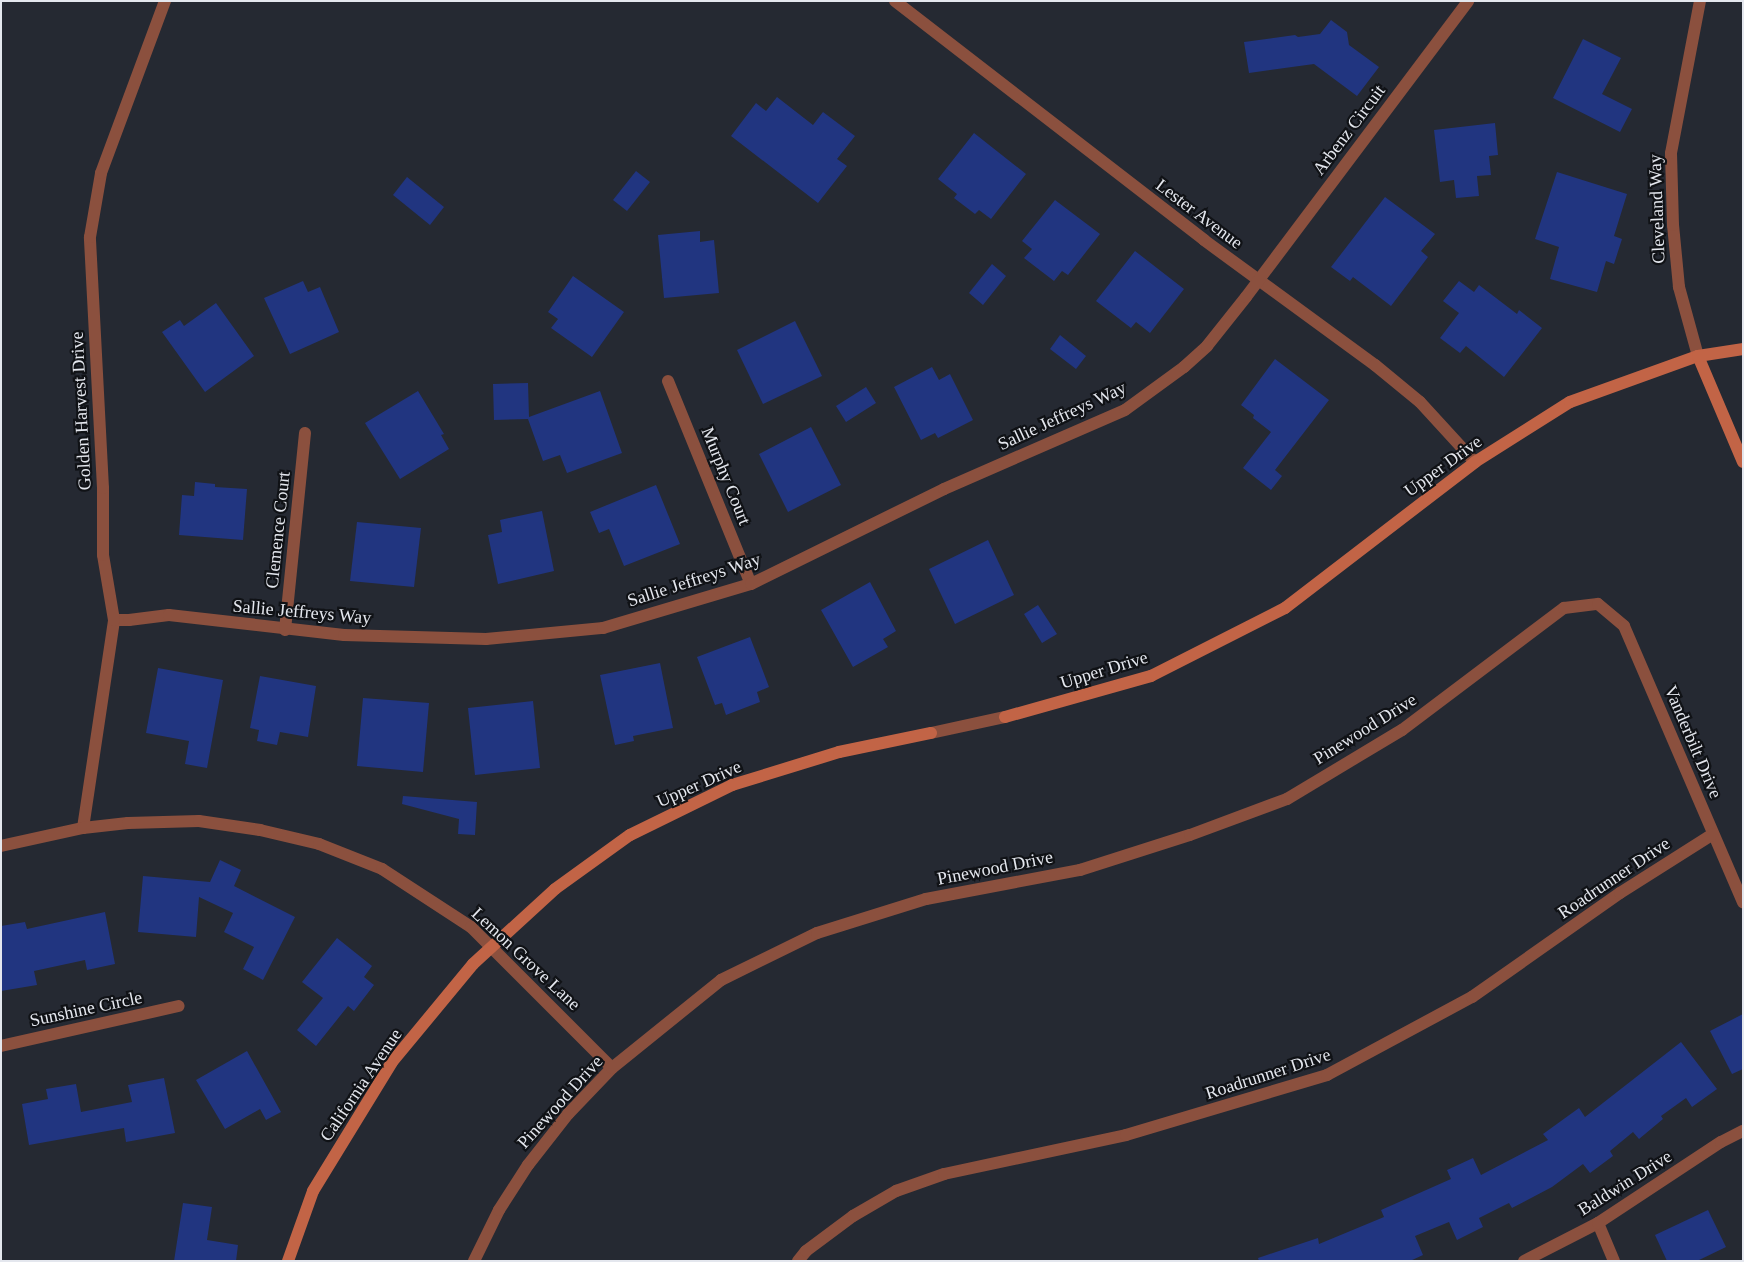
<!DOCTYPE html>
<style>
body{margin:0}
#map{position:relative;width:1744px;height:1262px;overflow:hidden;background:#252932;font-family:"Times New Roman",serif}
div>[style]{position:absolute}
.building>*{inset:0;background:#213580}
.minor>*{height:12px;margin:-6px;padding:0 6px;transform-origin:6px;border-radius:6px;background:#8b503e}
.tertiary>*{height:12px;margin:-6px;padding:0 6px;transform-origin:6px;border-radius:6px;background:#8b503e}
.secondary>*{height:12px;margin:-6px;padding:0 6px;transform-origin:6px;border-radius:6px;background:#c26446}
span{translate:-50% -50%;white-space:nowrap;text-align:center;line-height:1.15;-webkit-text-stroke:4.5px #101216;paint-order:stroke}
.street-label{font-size:18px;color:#e4e7ee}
.frame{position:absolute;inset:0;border:2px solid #e4e7ee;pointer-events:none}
</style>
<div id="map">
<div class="building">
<div style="clip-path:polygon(1331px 20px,1347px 32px,1349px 45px,1379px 67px,1357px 96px,1314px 64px,1249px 73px,1244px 42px,1295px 35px,1298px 37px,1320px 34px)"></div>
<div style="clip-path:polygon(1583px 39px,1621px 58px,1602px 94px,1632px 109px,1620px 132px,1553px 98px)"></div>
<div style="clip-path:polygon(777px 97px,813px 125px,823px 112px,855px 136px,837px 159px,847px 166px,818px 203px,731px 136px,756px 103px,766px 111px)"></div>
<div style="clip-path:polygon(1495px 123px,1498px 155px,1489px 156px,1491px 175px,1477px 176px,1479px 196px,1456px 198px,1454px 180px,1440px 182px,1434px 130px)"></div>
<div style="clip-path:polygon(974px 133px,1026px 174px,991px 219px,979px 210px,975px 214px,954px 198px,957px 194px,938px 179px)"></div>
<div style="clip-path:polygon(636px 171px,650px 182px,627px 211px,613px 200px)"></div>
<div style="clip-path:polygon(1557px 172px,1627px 194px,1614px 236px,1622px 239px,1614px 264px,1606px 261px,1597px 292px,1550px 279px,1559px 247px,1535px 239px)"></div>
<div style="clip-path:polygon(407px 177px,444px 207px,430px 225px,393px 195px)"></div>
<div style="clip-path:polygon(1385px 197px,1435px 234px,1421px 251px,1428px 257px,1391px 306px,1353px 277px,1350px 281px,1331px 267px)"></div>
<div style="clip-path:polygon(1055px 200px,1100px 234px,1068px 275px,1062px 271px,1054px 281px,1024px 258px,1032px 249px,1022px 241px)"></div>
<div style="clip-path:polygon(700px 231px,700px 242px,714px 240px,719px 293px,664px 298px,658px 235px)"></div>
<div style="clip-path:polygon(1135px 251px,1184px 289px,1150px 333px,1136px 322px,1131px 328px,1096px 301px)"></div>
<div style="clip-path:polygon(992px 264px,1006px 276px,983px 305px,969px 293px)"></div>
<div style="clip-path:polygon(573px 276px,624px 312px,592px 357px,551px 328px,558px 319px,548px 312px)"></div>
<div style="clip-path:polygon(303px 281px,308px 292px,320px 287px,339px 332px,290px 354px,264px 298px)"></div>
<div style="clip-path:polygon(1459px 281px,1474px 292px,1479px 285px,1517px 314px,1519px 310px,1542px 328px,1504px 377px,1466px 346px,1460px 353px,1440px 338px,1459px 313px,1443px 301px)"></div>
<div style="clip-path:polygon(216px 303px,254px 356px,205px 392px,162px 332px,180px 320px,184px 326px)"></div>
<div style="clip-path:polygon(795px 321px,822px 376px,763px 404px,737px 350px)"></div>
<div style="clip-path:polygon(1060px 335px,1086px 356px,1076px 369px,1050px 349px)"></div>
<div style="clip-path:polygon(1275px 359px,1329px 400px,1275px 470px,1282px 476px,1271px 490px,1243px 468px,1271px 432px,1253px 418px,1254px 415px,1241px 405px)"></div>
<div style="clip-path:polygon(932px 367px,939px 380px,950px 374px,973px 420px,938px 438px,935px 433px,921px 440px,894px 387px)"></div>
<div style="clip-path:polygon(528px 383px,529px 417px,600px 391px,622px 453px,567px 473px,560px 455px,543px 461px,528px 419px,494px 420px,493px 384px)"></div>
<div style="clip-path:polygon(866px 387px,876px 403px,846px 422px,836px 406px)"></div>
<div style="clip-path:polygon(418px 391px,444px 434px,441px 435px,449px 449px,400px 479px,365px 423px)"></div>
<div style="clip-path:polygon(811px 427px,841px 485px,788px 512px,759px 454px)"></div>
<div style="clip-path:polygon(195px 482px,215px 484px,215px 487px,247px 489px,243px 540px,179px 535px,182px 495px,194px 496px)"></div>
<div style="clip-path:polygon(656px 485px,680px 544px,624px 566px,609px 529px,599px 533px,590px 512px)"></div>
<div style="clip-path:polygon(542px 511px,554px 571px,498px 584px,488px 535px,502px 532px,500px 520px)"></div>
<div style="clip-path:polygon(357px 522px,421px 528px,414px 587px,350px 581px)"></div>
<div style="clip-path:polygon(988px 540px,1014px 595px,955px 624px,929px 569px)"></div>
<div style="clip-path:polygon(870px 582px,896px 631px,883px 639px,888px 647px,853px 667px,821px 610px)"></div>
<div style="clip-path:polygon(1038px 605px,1057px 634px,1042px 643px,1024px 614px)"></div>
<div style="clip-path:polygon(750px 637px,769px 687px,757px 692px,760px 702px,726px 715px,722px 703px,715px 705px,697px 657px)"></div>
<div style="clip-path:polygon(660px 663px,673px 728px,633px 736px,634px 741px,615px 745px,600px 675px)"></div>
<div style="clip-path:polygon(158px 668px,223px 680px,207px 768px,185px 764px,189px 741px,146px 733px)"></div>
<div style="clip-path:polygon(260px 676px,316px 686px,308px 737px,280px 732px,277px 745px,257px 741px,259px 730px,250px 728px)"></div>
<div style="clip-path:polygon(363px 698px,429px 703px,423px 772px,357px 766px)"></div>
<div style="clip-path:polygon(533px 701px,540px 768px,475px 775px,468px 708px)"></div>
<div style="clip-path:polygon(403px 796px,477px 802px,475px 835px,458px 834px,459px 819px,402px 804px)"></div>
<div style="clip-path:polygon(220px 860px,241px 870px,234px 886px,295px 917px,263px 980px,243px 969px,254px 947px,224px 932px,233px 913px,199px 897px,196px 937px,138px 932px,143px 876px,210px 882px)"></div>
<div style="clip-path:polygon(105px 912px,115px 964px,87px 970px,85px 960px,34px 971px,37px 985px,1px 991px,1px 926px,25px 922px,27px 929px)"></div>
<div style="clip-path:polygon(337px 938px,372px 966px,364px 977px,374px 985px,354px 1011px,348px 1006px,316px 1046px,297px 1030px,323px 998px,302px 982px)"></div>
<div style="clip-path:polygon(1743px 1014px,1743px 1069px,1732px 1074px,1710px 1031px)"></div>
<div style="clip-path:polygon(1681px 1042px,1717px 1089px,1692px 1107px,1686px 1098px,1661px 1116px,1663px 1119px,1639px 1139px,1633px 1132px,1610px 1151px,1613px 1156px,1590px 1173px,1583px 1164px,1552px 1187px,1512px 1208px,1509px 1203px,1479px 1218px,1483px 1227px,1457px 1240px,1449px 1222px,1415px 1236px,1423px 1255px,1410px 1261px,1259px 1261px,1258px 1258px,1318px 1238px,1319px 1244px,1384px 1217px,1381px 1210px,1451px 1179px,1447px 1170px,1473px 1158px,1481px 1175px,1548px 1140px,1543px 1134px,1579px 1108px,1585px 1117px)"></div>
<div style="clip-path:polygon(247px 1051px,281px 1112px,266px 1120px,260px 1109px,225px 1129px,196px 1080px)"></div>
<div style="clip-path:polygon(164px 1078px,175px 1133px,126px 1142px,124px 1128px,29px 1145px,22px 1104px,48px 1099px,46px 1089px,76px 1084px,81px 1112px,132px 1102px,128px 1085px)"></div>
<div style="clip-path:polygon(183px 1203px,212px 1207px,207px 1240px,238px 1245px,236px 1261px,174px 1261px)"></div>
<div style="clip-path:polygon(1708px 1210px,1726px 1247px,1697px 1261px,1667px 1261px,1655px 1235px)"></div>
</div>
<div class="minor">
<div style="left:895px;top:1px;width:391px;rotate:37.7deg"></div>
<div style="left:1204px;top:240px;width:212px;rotate:36.2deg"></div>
<div style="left:1375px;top:365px;width:58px;rotate:39.4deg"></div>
<div style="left:1420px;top:402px;width:81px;rotate:47.5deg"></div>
<div style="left:668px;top:381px;width:219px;rotate:67.8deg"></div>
<div style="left:114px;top:620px;width:15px"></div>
<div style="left:129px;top:620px;width:40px;rotate:-7.1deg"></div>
<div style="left:169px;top:615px;width:176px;rotate:6.5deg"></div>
<div style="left:344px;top:635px;width:142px;rotate:1.6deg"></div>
<div style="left:486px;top:639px;width:118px;rotate:-5.4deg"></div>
<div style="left:603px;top:628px;width:154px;rotate:-16.6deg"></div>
<div style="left:751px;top:584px;width:215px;rotate:-26.2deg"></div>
<div style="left:944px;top:489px;width:197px;rotate:-23.6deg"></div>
<div style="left:1125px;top:410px;width:73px;rotate:-36.1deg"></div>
<div style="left:1184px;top:367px;width:31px;rotate:-42deg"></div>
<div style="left:1207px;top:346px;width:63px;rotate:-51.5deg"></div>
<div style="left:1246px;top:297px;width:370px;rotate:-53.1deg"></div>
<div style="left:285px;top:630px;width:198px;rotate:-84.2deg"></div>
<div style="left:83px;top:828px;width:210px;rotate:-81.5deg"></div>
<div style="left:114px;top:620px;width:66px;rotate:-99.6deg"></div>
<div style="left:103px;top:555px;width:67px;rotate:-90deg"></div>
<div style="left:103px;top:488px;width:251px;rotate:-93deg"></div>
<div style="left:90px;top:237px;width:65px;rotate:-80.2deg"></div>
<div style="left:101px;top:173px;width:184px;rotate:-69.6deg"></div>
<div style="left:1px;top:846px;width:84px;rotate:-12.4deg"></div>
<div style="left:83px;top:828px;width:45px;rotate:-6.3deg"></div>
<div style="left:128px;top:823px;width:71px;rotate:-1.6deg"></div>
<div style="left:199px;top:821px;width:62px;rotate:8.4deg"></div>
<div style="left:260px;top:830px;width:61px;rotate:13.3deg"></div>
<div style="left:319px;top:844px;width:68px;rotate:21.6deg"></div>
<div style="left:382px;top:869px;width:106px;rotate:33.1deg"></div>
<div style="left:471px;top:927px;width:199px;rotate:45deg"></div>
<div style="left:1px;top:1046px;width:182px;rotate:-12.7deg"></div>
<div style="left:1598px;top:1223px;width:41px;rotate:67.2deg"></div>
<div style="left:474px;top:1261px;width:57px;rotate:-63.9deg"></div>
<div style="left:499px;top:1210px;width:54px;rotate:-57.2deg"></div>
<div style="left:528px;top:1165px;width:65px;rotate:-51.9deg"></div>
<div style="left:568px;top:1114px;width:64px;rotate:-46.3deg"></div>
<div style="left:612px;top:1068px;width:140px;rotate:-38.9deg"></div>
<div style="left:721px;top:980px;width:107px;rotate:-26.1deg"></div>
<div style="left:817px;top:933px;width:114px;rotate:-17.3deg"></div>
<div style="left:926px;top:899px;width:157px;rotate:-10.7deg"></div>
<div style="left:1080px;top:870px;width:115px;rotate:-17.7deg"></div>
<div style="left:1190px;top:835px;width:103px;rotate:-20.4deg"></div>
<div style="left:1287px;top:799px;width:134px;rotate:-31deg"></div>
<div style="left:1402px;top:730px;width:203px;rotate:-37deg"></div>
<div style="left:1564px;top:608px;width:34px;rotate:-7deg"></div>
<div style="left:1598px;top:604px;width:34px;rotate:40deg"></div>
<div style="left:1624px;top:626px;width:301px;rotate:66.7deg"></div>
<div style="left:798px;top:1261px;width:13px;rotate:-51deg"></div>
<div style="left:806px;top:1251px;width:59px;rotate:-36.7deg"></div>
<div style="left:853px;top:1216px;width:50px;rotate:-30.2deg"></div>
<div style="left:896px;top:1191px;width:51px;rotate:-19.5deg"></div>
<div style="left:944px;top:1174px;width:186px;rotate:-12.1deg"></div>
<div style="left:1126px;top:1135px;width:210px;rotate:-16.6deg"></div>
<div style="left:1327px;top:1075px;width:165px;rotate:-28.3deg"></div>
<div style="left:1472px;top:997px;width:181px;rotate:-35.1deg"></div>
<div style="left:1620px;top:893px;width:110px;rotate:-32.4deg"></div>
<div style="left:1524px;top:1261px;width:83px;rotate:-27.2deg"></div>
<div style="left:1598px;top:1223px;width:147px;rotate:-33.4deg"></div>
<div style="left:1721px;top:1142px;width:25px;rotate:-27deg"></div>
</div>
<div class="tertiary">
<div style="left:1698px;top:356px;width:72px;rotate:-105.4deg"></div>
<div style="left:1679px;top:287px;width:62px;rotate:-95.5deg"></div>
<div style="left:1673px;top:225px;width:72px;rotate:-91.6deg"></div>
<div style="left:1671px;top:153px;width:155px;rotate:-79.2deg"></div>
<div style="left:931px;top:733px;width:76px;rotate:-12.2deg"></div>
</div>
<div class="secondary">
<div style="left:1698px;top:356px;width:115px;rotate:67deg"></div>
<div style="left:1005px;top:717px;width:152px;rotate:-15.7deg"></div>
<div style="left:1151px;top:676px;width:150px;rotate:-26.9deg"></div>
<div style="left:1285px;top:608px;width:240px;rotate:-37.5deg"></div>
<div style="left:1475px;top:462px;width:112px;rotate:-32.3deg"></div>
<div style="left:1570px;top:402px;width:136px;rotate:-19.8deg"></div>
<div style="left:1698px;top:356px;width:46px;rotate:-8.8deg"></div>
<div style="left:288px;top:1261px;width:74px;rotate:-70.3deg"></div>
<div style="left:313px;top:1191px;width:151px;rotate:-58.5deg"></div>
<div style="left:392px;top:1062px;width:127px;rotate:-50.4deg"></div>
<div style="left:473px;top:964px;width:111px;rotate:-42.4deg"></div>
<div style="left:555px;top:889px;width:92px;rotate:-35.8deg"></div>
<div style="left:630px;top:835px;width:114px;rotate:-26.1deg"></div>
<div style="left:732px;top:785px;width:112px;rotate:-17.1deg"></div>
<div style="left:839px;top:752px;width:94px;rotate:-11.7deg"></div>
</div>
<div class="street-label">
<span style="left:1349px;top:130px;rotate:-53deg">Arbenz Circuit</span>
<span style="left:1657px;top:209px;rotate:-92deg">Cleveland Way</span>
<span style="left:1199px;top:214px;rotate:37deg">Lester Avenue</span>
<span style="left:81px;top:411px;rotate:-93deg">Golden Harvest Drive</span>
<span style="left:1062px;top:416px;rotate:-25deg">Sallie Jeffreys Way</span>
<span style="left:1443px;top:466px;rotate:-36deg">Upper Drive</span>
<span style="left:726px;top:476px;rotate:68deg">Murphy Court</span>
<span style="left:278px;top:530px;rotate:-84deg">Clemence Court</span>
<span style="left:694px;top:580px;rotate:-18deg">Sallie Jeffreys Way</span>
<span style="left:302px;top:612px;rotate:5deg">Sallie Jeffreys Way</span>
<span style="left:1104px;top:670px;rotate:-17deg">Upper Drive</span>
<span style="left:1365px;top:729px;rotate:-32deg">Pinewood Drive</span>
<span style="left:1693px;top:742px;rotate:67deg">Vanderbilt Drive</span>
<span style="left:699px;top:784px;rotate:-24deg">Upper Drive</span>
<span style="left:995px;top:868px;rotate:-11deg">Pinewood Drive</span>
<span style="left:1614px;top:878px;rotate:-34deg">Roadrunner Drive</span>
<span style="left:526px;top:959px;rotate:43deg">Lemon Grove Lane</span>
<span style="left:86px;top:1009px;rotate:-12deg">Sunshine Circle</span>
<span style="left:1268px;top:1074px;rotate:-18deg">Roadrunner Drive</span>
<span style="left:361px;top:1085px;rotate:-56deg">California Avenue</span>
<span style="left:560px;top:1102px;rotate:-48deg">Pinewood Drive</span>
<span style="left:1625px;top:1183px;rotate:-32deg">Baldwin Drive</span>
</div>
<div class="frame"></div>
</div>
